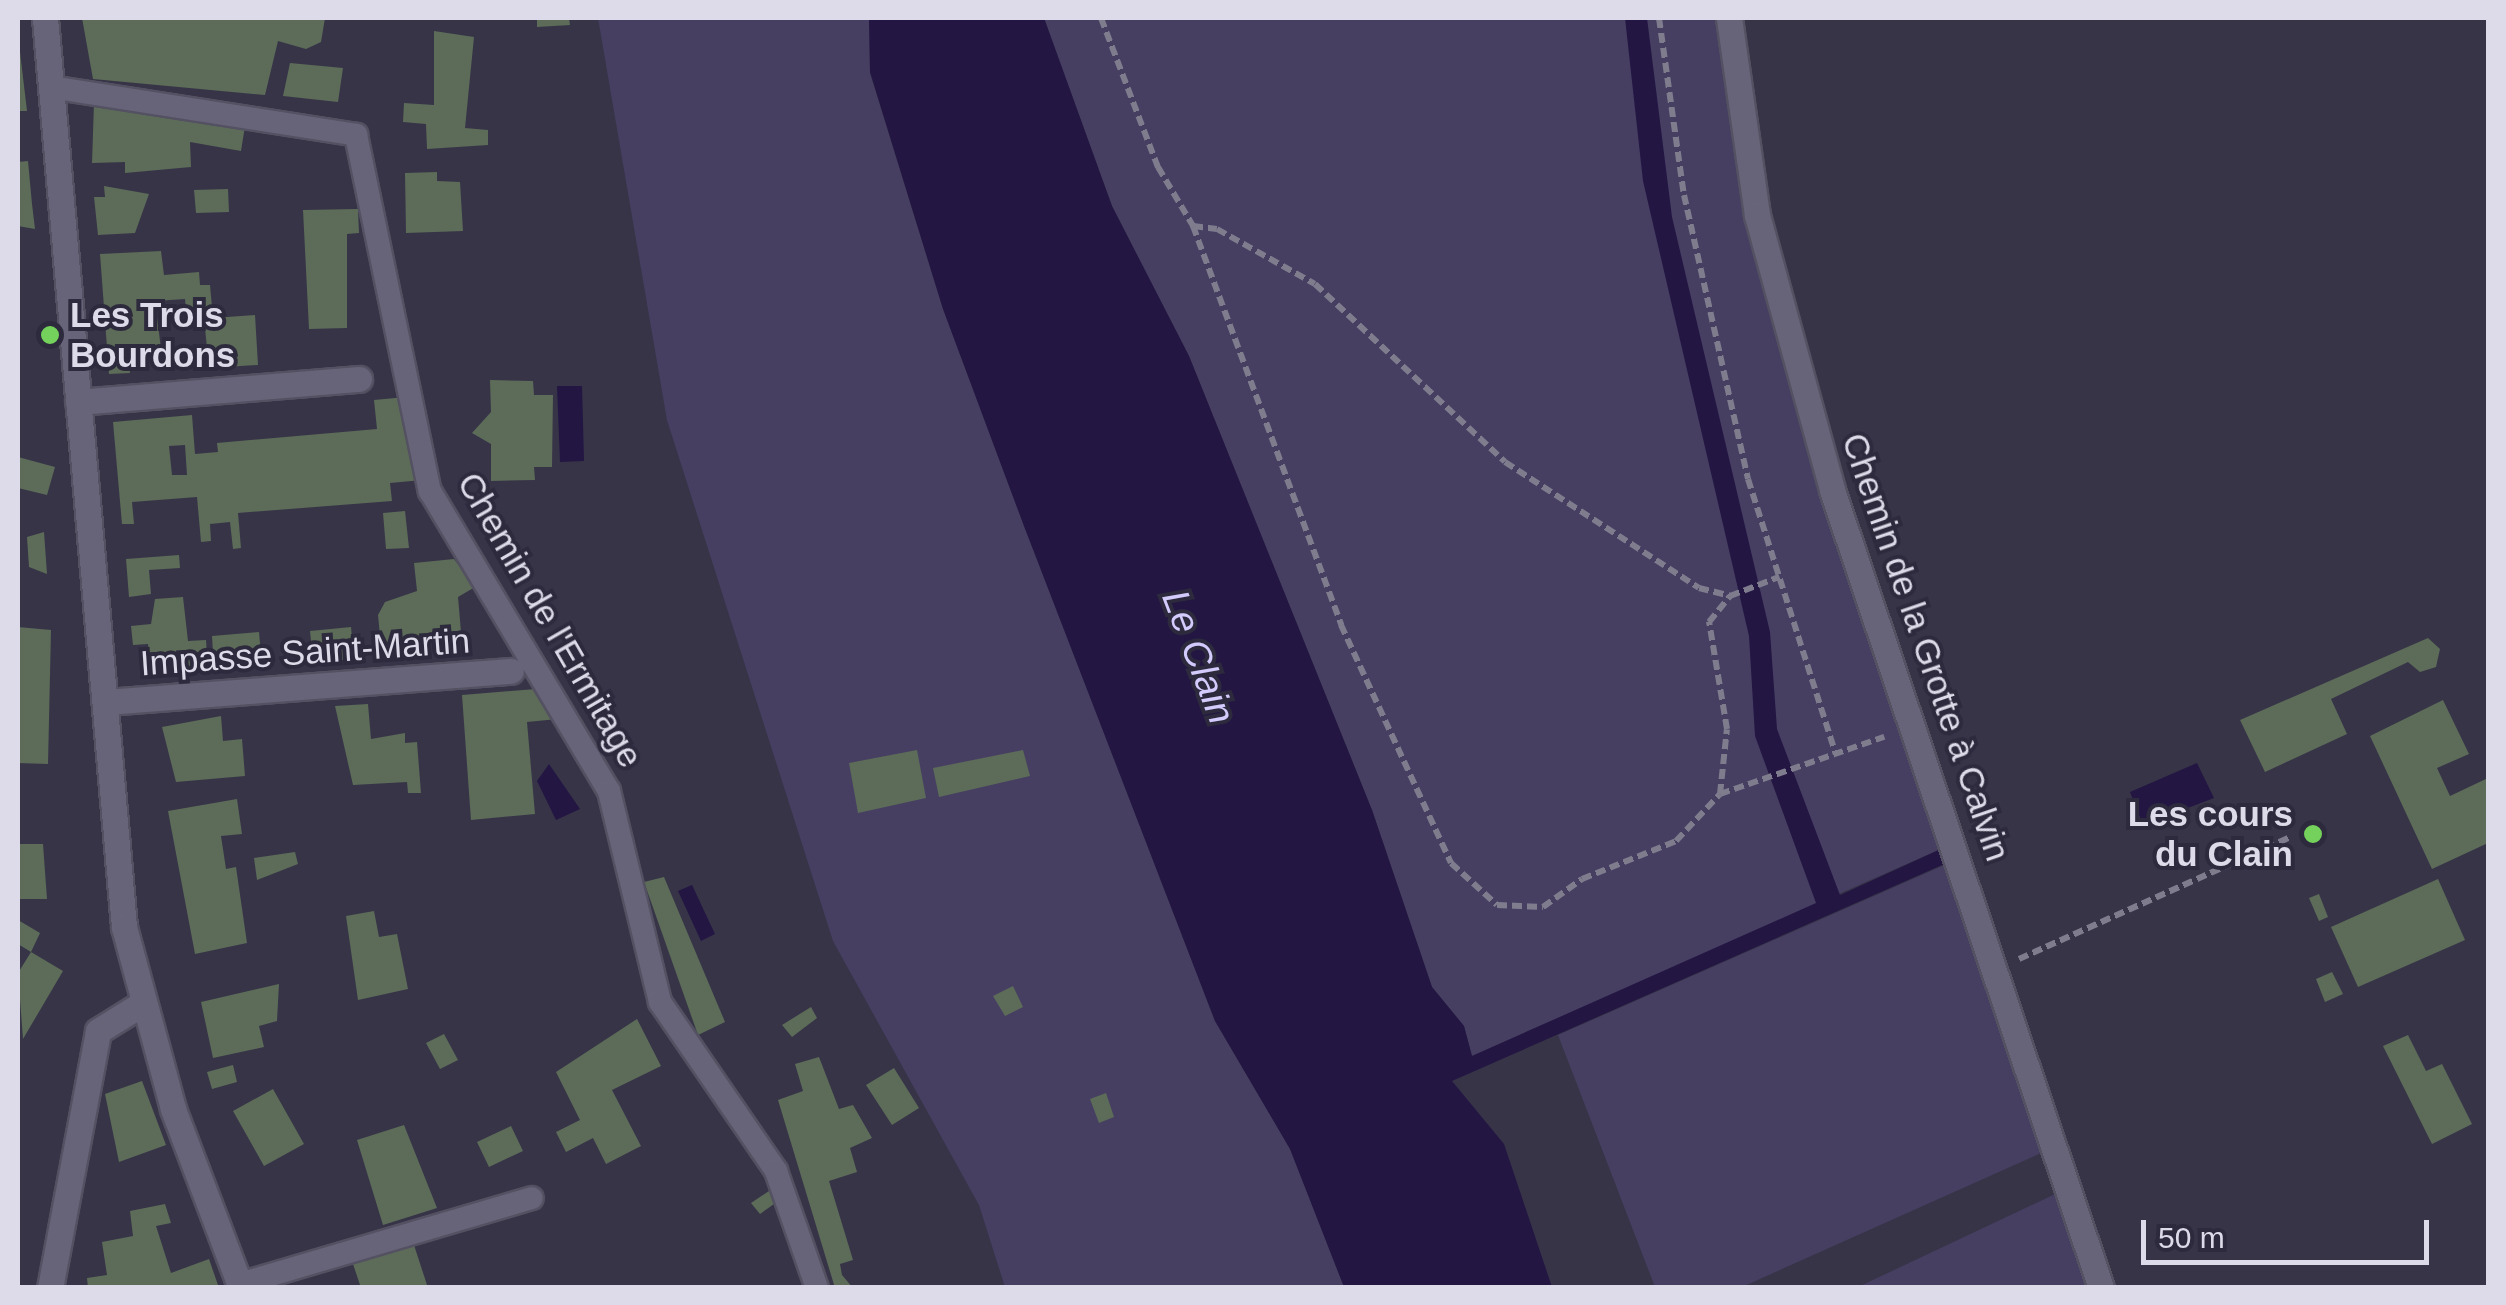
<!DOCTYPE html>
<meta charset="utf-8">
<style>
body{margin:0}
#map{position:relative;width:2506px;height:1305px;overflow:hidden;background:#373448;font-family:Arial,sans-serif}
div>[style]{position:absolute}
.green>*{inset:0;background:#463f62}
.water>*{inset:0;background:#231643}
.building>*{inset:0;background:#5c6c58}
.path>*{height:6px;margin-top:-3px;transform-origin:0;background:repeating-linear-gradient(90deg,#7f7c8e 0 10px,transparent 0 15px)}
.roads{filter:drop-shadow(2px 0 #545162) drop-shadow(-2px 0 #545162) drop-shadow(0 2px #545162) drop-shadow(0 -2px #545162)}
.lane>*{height:22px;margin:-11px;padding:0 11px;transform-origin:11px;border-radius:11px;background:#67647a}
.street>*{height:25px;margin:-12.5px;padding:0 12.5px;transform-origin:12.5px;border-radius:12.5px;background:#67647a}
.secondary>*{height:25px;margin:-12.5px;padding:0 12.5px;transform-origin:12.5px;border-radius:12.5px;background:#67647a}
.dots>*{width:28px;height:28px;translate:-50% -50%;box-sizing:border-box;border:5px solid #2d2a3d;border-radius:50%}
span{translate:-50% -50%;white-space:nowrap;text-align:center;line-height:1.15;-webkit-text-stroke:8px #2d2a3d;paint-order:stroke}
.poi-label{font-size:35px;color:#dddbe9;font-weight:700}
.left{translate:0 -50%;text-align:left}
.right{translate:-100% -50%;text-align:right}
.street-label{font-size:35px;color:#dddbe9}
.water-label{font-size:38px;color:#d3cbfc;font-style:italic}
.frame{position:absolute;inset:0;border:20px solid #dddbe9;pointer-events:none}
.scale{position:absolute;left:2141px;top:1220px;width:288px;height:45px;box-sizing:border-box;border:5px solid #dddbe9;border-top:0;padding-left:12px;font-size:30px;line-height:35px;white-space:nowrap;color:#dddbe9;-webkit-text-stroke:8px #2d2a3d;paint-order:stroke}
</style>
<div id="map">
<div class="green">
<div style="clip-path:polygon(598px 18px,869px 18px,870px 73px,943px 309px,1024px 526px,1215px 1021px,1290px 1149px,1344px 1287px,1005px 1287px,979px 1205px,833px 941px,667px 420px)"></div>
<div style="clip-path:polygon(1044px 18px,1729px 18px,1757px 215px,1943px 848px,1472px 1056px,1464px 1026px,1432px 987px,1372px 810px,1189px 356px,1112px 206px)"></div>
<div style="clip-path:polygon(1949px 863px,2050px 1149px,1742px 1287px,1655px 1287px,1558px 1035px)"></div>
<div style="clip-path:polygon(2066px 1189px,2101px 1288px,1856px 1288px)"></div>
</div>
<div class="water">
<div style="clip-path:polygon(869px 18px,1044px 18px,1112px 206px,1189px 356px,1372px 810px,1432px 987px,1464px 1026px,1472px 1056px,1816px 903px,1755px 736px,1749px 636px,1643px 181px,1625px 18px,1647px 18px,1672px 217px,1770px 632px,1777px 729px,1840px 895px,1943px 848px,1949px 862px,1452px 1081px,1504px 1144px,1552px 1287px,1344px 1287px,1290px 1149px,1215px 1021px,1024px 526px,943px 309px,870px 72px)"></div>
<div style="clip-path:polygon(557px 386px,582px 386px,584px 461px,560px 462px)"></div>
<div style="clip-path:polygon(2197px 763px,2214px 798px,2143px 825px,2130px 792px)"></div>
<div style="clip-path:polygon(549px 764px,580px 809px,556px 820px,537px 781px)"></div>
<div style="clip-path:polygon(692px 885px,715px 934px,701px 941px,678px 891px)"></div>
</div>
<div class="building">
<div style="clip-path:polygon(82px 18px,325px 18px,321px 42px,306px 49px,278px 41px,265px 95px,93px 79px)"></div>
<div style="clip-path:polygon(537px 18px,569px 18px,570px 25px,537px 27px)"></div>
<div style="clip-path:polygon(434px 31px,474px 37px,465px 128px,488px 130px,488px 145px,427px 149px,426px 124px,403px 122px,404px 103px,434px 105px)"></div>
<div style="clip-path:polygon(18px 52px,20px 52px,27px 111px,18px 111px)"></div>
<div style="clip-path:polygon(290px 63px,343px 68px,338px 102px,283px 96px)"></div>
<div style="clip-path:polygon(94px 103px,245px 126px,241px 151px,190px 142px,191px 167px,125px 173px,125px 162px,92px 163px)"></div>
<div style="clip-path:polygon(28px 161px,32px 204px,35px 229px,18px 226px,18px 162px)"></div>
<div style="clip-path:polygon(437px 172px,437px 181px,460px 182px,463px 231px,406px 233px,405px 173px)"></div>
<div style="clip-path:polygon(104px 186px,149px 194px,135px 233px,98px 235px,94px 197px,105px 197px)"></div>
<div style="clip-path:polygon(228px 189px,229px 212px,196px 213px,194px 190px)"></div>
<div style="clip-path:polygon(358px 209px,359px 233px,347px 234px,347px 328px,309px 329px,303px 210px)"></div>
<div style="clip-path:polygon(161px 251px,164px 275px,199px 272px,200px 285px,210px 285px,213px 318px,255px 315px,258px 365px,209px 368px,204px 318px,187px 320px,185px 299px,155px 301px,161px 349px,128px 352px,130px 373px,109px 374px,100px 254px)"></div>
<div style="clip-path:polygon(490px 380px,533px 381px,534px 395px,553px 395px,552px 467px,534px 467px,535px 480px,491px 481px,491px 444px,472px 433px,491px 412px)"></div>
<div style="clip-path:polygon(evenodd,406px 397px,422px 480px,390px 483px,392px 501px,238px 513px,241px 548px,233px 549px,230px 522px,210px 524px,211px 541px,201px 542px,197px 497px,132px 502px,134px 524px,122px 524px,113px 422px,192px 415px,195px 454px,218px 452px,217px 443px,377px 429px,374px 400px,406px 397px,185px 445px,187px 475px,172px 475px,169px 446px,185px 445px)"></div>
<div style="clip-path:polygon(18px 457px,55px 467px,47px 495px,18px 488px)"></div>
<div style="clip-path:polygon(405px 511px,409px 548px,386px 549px,383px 513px)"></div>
<div style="clip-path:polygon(44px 532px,47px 574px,29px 567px,27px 537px)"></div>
<div style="clip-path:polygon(179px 555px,180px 568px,149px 570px,151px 594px,129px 597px,126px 559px)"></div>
<div style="clip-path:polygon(454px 559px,475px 587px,458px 597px,461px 632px,428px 634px,429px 653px,382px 657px,378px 615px,385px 602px,417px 591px,414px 563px)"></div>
<div style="clip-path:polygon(183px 597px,188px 641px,206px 640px,208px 671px,150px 676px,148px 644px,133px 645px,131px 626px,151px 624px,155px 599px)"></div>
<div style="clip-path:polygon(18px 627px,51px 630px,48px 764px,18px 763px)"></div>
<div style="clip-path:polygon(351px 627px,354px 659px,313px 663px,310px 631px)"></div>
<div style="clip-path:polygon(259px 632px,262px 666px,214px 670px,212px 636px)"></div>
<div style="clip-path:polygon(2428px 638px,2440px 649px,2436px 667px,2420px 672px,2408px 662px,2331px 699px,2347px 734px,2265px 772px,2240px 720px)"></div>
<div style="clip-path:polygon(548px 688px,568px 718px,527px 722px,535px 814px,471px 820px,462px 695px)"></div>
<div style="clip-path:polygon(2443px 700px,2469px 754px,2437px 768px,2450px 796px,2488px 778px,2488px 843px,2432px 869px,2370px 736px)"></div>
<div style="clip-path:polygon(368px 704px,371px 739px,405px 733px,405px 743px,417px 742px,421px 793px,408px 793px,407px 782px,353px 785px,335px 706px)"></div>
<div style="clip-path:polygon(221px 716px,223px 741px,242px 739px,245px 776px,176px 782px,162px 727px)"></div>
<div style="clip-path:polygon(917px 750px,926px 798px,858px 813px,849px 763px)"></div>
<div style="clip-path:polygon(1023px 750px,1030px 776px,939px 797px,933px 768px)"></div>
<div style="clip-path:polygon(237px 799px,242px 834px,221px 836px,226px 869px,236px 867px,247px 943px,195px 954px,168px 811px)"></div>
<div style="clip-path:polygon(18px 844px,43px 844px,47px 899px,18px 899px)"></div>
<div style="clip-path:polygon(295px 852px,298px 864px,257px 880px,254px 858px)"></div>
<div style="clip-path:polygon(664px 877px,725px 1022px,698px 1035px,644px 882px)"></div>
<div style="clip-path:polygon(2438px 879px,2465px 940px,2358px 987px,2331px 927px)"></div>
<div style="clip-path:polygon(2319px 894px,2328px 917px,2319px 921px,2309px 898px)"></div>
<div style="clip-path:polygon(374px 911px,379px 937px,397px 934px,408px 989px,358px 1000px,346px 916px)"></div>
<div style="clip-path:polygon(18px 920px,40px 933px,31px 952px,63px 971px,23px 1039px,18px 973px,31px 952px,18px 944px)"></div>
<div style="clip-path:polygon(2332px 972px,2343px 994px,2325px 1002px,2316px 979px)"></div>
<div style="clip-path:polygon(279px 984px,277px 1021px,259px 1026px,264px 1047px,213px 1058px,201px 1002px)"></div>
<div style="clip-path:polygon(1013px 986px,1023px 1007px,1005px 1016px,993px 996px)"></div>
<div style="clip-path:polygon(811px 1007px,817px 1018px,792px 1037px,782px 1025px)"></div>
<div style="clip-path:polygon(637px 1019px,661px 1066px,612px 1090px,641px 1146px,606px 1164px,593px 1138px,566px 1152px,556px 1132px,580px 1120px,556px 1072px)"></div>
<div style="clip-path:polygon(444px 1034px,458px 1060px,440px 1069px,426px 1043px)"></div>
<div style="clip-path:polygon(2408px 1035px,2426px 1071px,2442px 1064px,2472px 1124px,2432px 1144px,2383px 1046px)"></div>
<div style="clip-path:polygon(819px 1057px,839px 1109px,853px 1105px,872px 1138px,850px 1148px,857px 1172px,829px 1181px,853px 1260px,840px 1264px,842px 1275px,853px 1288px,835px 1288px,778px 1100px,803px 1091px,795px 1064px)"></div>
<div style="clip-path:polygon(233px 1065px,237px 1082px,212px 1089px,207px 1072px)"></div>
<div style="clip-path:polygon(894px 1068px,919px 1108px,892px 1125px,866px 1085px)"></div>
<div style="clip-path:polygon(142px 1081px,166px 1145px,119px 1162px,105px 1094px)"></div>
<div style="clip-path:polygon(273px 1089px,304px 1144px,264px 1166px,233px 1111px)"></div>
<div style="clip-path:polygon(1106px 1093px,1114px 1117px,1099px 1123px,1090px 1099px)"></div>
<div style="clip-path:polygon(404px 1125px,437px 1208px,383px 1225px,357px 1140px)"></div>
<div style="clip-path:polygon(511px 1126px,523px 1151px,489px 1167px,477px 1142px)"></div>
<div style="clip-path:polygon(775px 1187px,781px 1199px,760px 1214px,751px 1203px)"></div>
<div style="clip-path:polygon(165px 1204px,171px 1223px,156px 1226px,171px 1273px,209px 1259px,219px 1288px,88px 1288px,87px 1278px,107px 1275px,102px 1242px,133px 1236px,130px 1211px)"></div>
<div style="clip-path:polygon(414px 1245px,428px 1288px,361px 1288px,353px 1264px)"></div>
</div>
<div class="path">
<div style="left:1101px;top:18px;width:160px;rotate:69.1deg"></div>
<div style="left:1158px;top:167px;width:69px;rotate:59.3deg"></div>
<div style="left:1193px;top:226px;width:426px;rotate:69.6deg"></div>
<div style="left:1341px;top:625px;width:262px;rotate:65.2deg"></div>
<div style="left:1451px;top:863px;width:62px;rotate:42.4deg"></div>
<div style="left:1497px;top:905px;width:46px;rotate:2.5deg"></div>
<div style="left:1543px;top:907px;width:48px;rotate:-35.7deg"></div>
<div style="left:1582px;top:879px;width:101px;rotate:-22deg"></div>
<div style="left:1676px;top:841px;width:64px;rotate:-46.9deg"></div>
<div style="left:1720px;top:794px;width:174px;rotate:-19.2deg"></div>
<div style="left:1659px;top:18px;width:179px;rotate:82deg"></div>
<div style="left:1684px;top:195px;width:291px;rotate:77.3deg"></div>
<div style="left:1748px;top:479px;width:289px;rotate:72.3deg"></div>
<div style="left:1193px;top:226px;width:24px;rotate:7deg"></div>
<div style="left:1217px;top:229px;width:112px;rotate:29.3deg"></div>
<div style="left:1315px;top:284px;width:260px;rotate:43.1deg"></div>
<div style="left:1505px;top:462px;width:231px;rotate:33deg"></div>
<div style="left:1699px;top:588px;width:32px;rotate:14deg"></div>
<div style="left:1720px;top:794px;width:65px;rotate:-83.9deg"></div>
<div style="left:1727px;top:729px;width:109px;rotate:-99.5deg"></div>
<div style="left:1709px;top:622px;width:33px;rotate:-51deg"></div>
<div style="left:1730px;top:596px;width:53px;rotate:-21.2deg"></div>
<div style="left:2019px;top:959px;width:297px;rotate:-24.2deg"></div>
</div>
<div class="roads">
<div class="lane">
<div style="left:51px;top:87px;width:309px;rotate:8.9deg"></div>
<div style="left:356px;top:135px;width:364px;rotate:78.3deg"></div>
<div style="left:430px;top:491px;width:349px;rotate:59.2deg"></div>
<div style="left:609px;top:791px;width:217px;rotate:76.4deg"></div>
<div style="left:660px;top:1002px;width:205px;rotate:55.5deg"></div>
<div style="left:776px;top:1171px;width:124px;rotate:70.7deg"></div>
<div style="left:240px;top:1284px;width:304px;rotate:-16.4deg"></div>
</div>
<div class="street">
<div style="left:1729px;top:18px;width:199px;rotate:81.9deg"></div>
<div style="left:1757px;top:215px;width:285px;rotate:74.7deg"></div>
<div style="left:1832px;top:490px;width:842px;rotate:71.37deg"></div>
<div style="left:78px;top:402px;width:282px;rotate:-4.7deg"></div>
<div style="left:106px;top:702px;width:406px;rotate:-4.4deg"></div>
<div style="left:50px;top:1288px;width:261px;rotate:-79.4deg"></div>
<div style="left:98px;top:1031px;width:53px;rotate:-31.9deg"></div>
</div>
<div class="secondary">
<div style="left:45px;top:18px;width:912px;rotate:85.03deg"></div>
<div style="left:124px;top:927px;width:188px;rotate:74.9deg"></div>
<div style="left:173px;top:1109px;width:191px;rotate:69.2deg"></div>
</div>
</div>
<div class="dots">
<div style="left:50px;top:335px;background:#74d25c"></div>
<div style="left:2313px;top:834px;background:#74d25c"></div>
</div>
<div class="poi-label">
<span class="left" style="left:70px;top:335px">Les Trois<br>Bourdons</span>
<span class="right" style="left:2293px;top:834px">Les cours<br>du Clain</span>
</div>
<div class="street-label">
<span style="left:550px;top:620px;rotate:60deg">Chemin de l'Ermitage</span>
<span style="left:1926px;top:647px;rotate:71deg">Chemin de la Grotte à Calvin</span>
<span style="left:305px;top:652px;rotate:-4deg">Impasse Saint-Martin</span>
</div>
<div class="water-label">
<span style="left:1198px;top:657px;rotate:69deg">Le Clain</span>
</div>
<div class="frame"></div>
<div class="scale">50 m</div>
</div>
